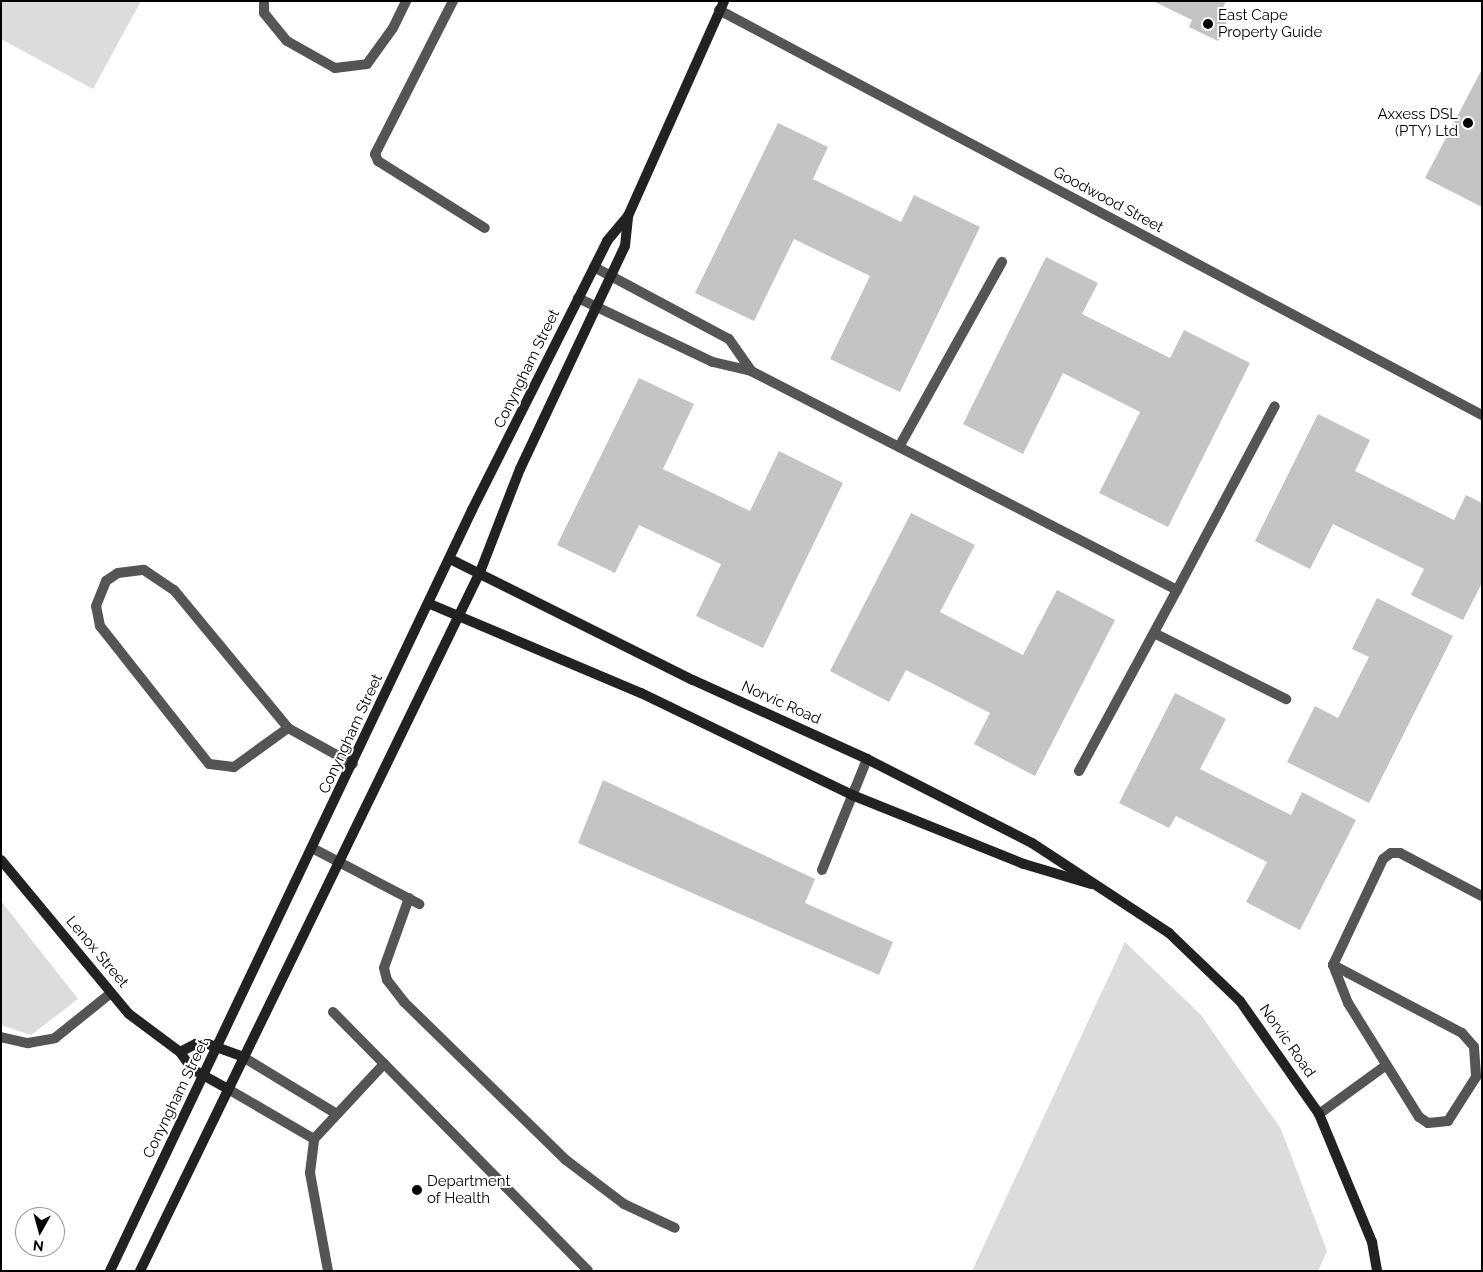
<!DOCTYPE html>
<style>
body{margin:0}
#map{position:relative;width:1483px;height:1272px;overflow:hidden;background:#fff;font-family:Raleway,sans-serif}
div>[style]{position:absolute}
.green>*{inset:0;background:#dcdcdc}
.building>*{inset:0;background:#c4c4c4}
.lane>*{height:10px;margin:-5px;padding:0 5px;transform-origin:5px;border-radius:5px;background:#555}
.street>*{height:10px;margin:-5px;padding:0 5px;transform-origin:5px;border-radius:5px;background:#555}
.secondary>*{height:10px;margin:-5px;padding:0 5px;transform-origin:5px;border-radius:5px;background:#222}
.dots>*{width:14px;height:14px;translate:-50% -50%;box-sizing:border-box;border:2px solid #fff;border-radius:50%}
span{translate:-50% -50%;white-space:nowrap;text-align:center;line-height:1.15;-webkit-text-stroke:4px #fff;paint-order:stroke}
.poi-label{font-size:15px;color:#000}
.left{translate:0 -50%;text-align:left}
.right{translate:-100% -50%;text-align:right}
.street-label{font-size:15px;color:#000}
.frame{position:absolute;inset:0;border:2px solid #000;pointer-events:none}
.north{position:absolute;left:15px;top:1207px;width:50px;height:50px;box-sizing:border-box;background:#fff;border:1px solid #999;border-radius:50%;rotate:187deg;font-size:14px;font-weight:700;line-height:20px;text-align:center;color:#000}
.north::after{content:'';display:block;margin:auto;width:18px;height:22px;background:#000;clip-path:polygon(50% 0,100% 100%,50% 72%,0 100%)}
</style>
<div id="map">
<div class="green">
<div style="clip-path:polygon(1px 1px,141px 1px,93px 89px,1px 39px)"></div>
<div style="clip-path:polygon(1px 901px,78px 999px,31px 1035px,1px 1025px)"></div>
<div style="clip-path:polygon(1125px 942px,1201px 1015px,1281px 1129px,1327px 1251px,1318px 1271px,972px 1271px)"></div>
</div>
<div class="building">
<div style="clip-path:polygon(1153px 1px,1226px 1px,1221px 13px,1229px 17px,1218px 41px,1189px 27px,1192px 20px)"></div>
<div style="clip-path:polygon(1482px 69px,1482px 207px,1425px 178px)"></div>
<div style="clip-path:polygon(778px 123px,828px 147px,813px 179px,901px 222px,914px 195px,980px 227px,900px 392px,830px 359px,870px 276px,794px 239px,754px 321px,695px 293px)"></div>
<div style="clip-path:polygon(1046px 257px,1098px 283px,1082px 314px,1170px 358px,1184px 330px,1250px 363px,1168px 527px,1099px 493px,1140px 412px,1063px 373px,1023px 454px,963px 424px)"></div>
<div style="clip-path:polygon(639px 378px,694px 404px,663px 469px,750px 511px,779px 451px,843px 483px,763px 648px,696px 616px,721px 564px,639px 525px,615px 573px,557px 545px)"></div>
<div style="clip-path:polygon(1318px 414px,1370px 440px,1355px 471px,1454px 520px,1466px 495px,1482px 503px,1482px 583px,1463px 620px,1411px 595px,1424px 569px,1333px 524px,1310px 569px,1255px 541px)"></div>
<div style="clip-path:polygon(911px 513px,975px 545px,940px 612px,1023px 655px,1057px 590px,1115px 620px,1035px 776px,974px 744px,990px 713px,906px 670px,889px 702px,830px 671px)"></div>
<div style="clip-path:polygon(1377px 598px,1453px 636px,1369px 803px,1287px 762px,1315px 706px,1338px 718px,1369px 657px,1352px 649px)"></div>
<div style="clip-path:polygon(1175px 693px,1226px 719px,1200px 769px,1291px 815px,1302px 792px,1356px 820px,1300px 930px,1246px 902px,1267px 862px,1176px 816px,1169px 828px,1119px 803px)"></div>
<div style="clip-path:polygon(603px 780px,815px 879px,805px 903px,893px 942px,879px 975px,578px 843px)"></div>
</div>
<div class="lane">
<div style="left:264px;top:1px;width:12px;rotate:90deg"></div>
<div style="left:264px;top:13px;width:36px;rotate:51deg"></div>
<div style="left:287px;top:41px;width:55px;rotate:29.4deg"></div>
<div style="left:335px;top:68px;width:32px;rotate:-7deg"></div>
<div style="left:367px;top:64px;width:44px;rotate:-54.2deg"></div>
<div style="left:393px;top:28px;width:30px;rotate:-64deg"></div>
<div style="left:453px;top:1px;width:172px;rotate:117deg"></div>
<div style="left:375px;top:154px;width:8px;rotate:67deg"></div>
<div style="left:378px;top:161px;width:126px;rotate:32.1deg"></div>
<div style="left:594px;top:267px;width:153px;rotate:28.1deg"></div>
<div style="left:729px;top:339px;width:39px;rotate:55deg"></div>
<div style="left:578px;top:298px;width:149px;rotate:25.4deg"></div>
<div style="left:713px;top:362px;width:39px;rotate:13deg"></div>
<div style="left:751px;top:371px;width:479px;rotate:27.2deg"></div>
<div style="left:1177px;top:590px;width:208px;rotate:-62deg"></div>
<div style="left:899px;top:447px;width:212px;rotate:-60.9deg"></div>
<div style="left:144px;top:570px;width:36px;rotate:34deg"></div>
<div style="left:174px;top:590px;width:179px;rotate:50.4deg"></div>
<div style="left:288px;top:728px;width:67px;rotate:144.2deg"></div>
<div style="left:234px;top:767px;width:25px;rotate:-173deg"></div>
<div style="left:209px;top:764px;width:176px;rotate:-128.3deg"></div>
<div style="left:100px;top:626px;width:20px;rotate:-101deg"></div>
<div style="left:96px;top:606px;width:27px;rotate:-68deg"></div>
<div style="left:106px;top:581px;width:14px;rotate:-34deg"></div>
<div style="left:118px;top:573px;width:26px;rotate:-7deg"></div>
<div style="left:1154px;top:633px;width:148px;rotate:26.6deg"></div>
<div style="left:288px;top:728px;width:74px;rotate:29deg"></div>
<div style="left:1079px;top:771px;width:206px;rotate:-61.6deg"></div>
<div style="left:314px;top:849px;width:119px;rotate:27.6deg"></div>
<div style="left:822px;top:870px;width:120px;rotate:-67.9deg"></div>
<div style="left:409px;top:898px;width:74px;rotate:109.7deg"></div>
<div style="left:384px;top:968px;width:12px;rotate:76deg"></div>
<div style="left:387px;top:980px;width:28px;rotate:52deg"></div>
<div style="left:404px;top:1002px;width:226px;rotate:44.3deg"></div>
<div style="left:566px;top:1160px;width:73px;rotate:37.2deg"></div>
<div style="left:624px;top:1204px;width:56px;rotate:25.2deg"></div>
<div style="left:1333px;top:965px;width:146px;rotate:27.8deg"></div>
<div style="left:1462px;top:1033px;width:18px;rotate:49deg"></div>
<div style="left:1474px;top:1047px;width:30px;rotate:86deg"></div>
<div style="left:1476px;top:1077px;width:52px;rotate:122.5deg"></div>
<div style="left:1448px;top:1121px;width:20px;rotate:174deg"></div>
<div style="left:1428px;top:1123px;width:11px;rotate:-146deg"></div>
<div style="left:1419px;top:1117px;width:134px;rotate:-121.9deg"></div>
<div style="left:1348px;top:1003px;width:41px;rotate:-111.5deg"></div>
<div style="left:1333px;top:965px;width:117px;rotate:-64.7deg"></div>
<div style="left:1383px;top:859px;width:10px;rotate:-37deg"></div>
<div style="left:1391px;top:853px;width:9px"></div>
<div style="left:1400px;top:853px;width:93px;rotate:27.7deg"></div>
<div style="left:333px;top:1012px;width:363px;rotate:45.4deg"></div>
<div style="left:243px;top:1057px;width:108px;rotate:31.3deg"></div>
<div style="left:228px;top:1089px;width:99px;rotate:30.2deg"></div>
<div style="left:1319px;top:1114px;width:82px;rotate:-36deg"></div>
<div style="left:328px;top:1271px;width:100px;rotate:-100.4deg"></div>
<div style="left:310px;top:1173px;width:34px;rotate:-83deg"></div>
<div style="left:314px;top:1139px;width:103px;rotate:-47deg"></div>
</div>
<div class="street">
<div style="left:719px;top:10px;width:864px;rotate:27.96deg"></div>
<div style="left:1px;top:1037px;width:28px;rotate:13deg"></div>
<div style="left:28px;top:1043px;width:27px;rotate:-10deg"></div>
<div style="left:55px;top:1038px;width:72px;rotate:-38.8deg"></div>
</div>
<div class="secondary">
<div style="left:450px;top:559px;width:271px;rotate:26.5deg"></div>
<div style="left:693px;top:680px;width:191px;rotate:24.4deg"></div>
<div style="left:867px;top:759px;width:185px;rotate:27deg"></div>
<div style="left:1032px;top:843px;width:164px;rotate:33.3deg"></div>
<div style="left:1169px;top:933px;width:98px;rotate:43.8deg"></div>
<div style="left:1240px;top:1001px;width:138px;rotate:55deg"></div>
<div style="left:1319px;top:1114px;width:139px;rotate:67.5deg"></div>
<div style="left:1372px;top:1242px;width:29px;rotate:80deg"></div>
<div style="left:430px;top:604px;width:229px;rotate:22.9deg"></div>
<div style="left:641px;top:693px;width:234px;rotate:25.8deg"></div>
<div style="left:852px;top:795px;width:185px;rotate:21.9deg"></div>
<div style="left:1024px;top:864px;width:70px;rotate:16.6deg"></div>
<div style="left:1px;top:860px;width:200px;rotate:50.3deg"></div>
<div style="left:129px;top:1014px;width:64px;rotate:36.7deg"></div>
<div style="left:180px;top:1052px;width:21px;rotate:55deg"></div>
<div style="left:192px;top:1069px;width:41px;rotate:29.1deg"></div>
<div style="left:180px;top:1052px;width:18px;rotate:-27deg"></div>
<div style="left:196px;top:1044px;width:12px"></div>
<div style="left:208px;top:1044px;width:37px;rotate:20deg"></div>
<div style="left:110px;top:1271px;width:843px;rotate:-64.56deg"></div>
<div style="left:472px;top:510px;width:301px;rotate:-63.3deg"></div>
<div style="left:607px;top:241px;width:33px;rotate:-50deg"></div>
<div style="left:140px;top:1271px;width:777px;rotate:-64.06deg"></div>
<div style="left:480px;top:572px;width:110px;rotate:-68.8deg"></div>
<div style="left:520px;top:469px;width:246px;rotate:-64.8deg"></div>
<div style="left:625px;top:246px;width:30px;rotate:-84deg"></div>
<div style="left:628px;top:216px;width:235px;rotate:-65.9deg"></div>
</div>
<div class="dots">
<div style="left:1208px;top:24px;background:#000"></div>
<div style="left:1468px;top:123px;background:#000"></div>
<div style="left:417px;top:1190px;background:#000"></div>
</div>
<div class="poi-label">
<span class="left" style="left:1218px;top:24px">East Cape<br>Property Guide</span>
<span class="right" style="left:1458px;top:123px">Axxess DSL<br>(PTY) Ltd</span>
<span class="left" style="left:427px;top:1190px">Department<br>of Health</span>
</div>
<div class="street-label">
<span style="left:1108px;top:200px;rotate:28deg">Goodwood Street</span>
<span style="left:527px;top:369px;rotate:-64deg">Conyngham Street</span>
<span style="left:781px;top:703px;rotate:24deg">Norvic Road</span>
<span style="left:351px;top:734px;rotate:-65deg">Conyngham Street</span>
<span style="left:97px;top:952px;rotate:50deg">Lenox Street</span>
<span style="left:1287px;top:1041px;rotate:55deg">Norvic Road</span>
<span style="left:176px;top:1099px;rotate:-64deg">Conyngham Street</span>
</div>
<div class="frame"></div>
<div class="north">N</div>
</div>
